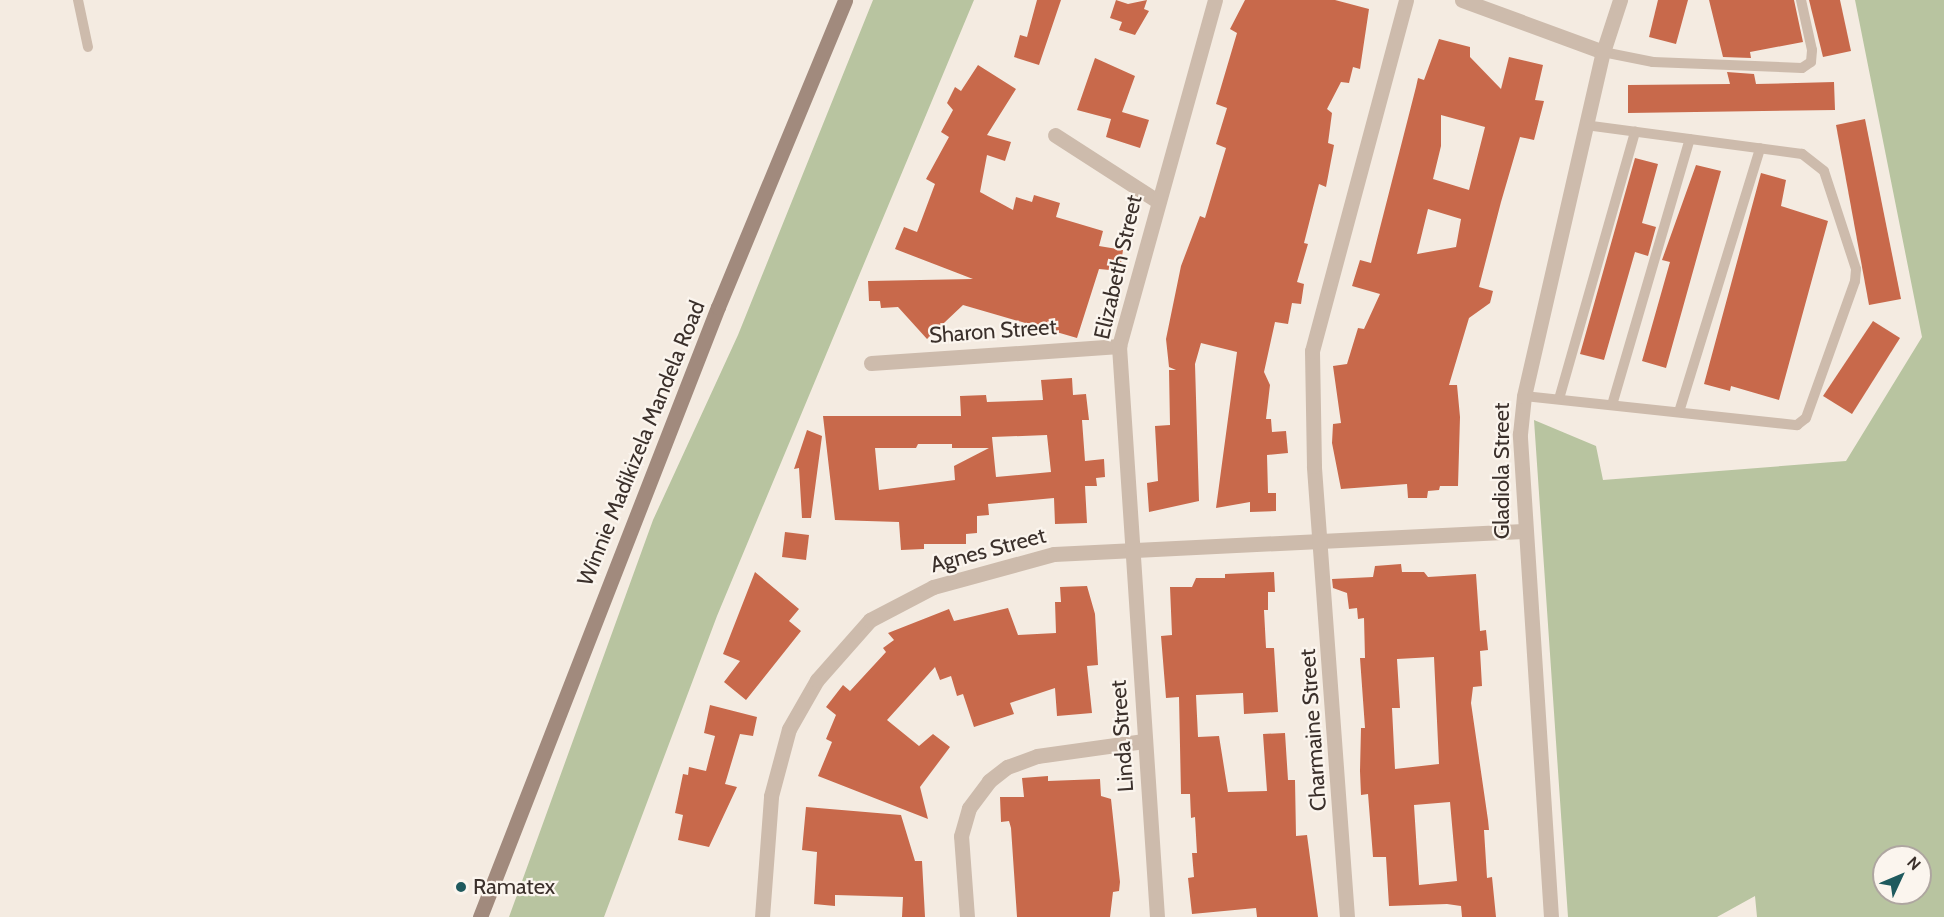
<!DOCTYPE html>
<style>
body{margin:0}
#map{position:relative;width:1944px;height:917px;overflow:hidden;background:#f4ebe1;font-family:Cabin,sans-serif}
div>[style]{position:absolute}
.green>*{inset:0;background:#b8c4a0}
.building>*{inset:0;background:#c8694b}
.lane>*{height:10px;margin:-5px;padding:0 5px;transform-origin:5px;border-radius:5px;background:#cdbbac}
.street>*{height:15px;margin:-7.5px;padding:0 7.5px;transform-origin:7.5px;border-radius:7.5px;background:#cdbbac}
.secondary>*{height:15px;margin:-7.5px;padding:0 7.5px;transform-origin:7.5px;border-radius:7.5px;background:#a18a7d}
.dots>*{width:16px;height:16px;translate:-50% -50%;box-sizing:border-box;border:3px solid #fbf5ee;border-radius:50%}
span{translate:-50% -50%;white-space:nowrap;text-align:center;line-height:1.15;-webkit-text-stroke:4.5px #fbf5ee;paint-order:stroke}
.street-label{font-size:22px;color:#3b302b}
.poi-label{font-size:22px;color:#3b302b}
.left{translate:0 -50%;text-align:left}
.north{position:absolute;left:1872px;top:845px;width:60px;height:60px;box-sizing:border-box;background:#fbf5ee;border:2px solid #aea6a0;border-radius:50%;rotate:46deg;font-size:16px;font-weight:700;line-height:24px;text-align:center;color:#3b302b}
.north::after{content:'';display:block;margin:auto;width:21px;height:27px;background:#1f5a5e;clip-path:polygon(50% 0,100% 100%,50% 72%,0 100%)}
</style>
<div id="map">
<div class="green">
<div style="clip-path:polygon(873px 0,974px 0,717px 616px,604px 917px,509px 917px,653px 520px,738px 335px)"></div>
<div style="clip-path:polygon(evenodd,1855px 0,1944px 0,1944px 917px,1757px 917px,1755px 896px,1717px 917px,1568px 917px,1534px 420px,1596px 446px,1603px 480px,1846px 461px,1922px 337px,1855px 0,1884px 857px,1920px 857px,1920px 893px,1884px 893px,1884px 857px)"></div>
</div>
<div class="building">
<div style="clip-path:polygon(1037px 0,1061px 0,1039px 65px,1014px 57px,1020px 35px,1027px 37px)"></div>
<div style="clip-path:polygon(1116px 0,1128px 4px,1147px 0,1144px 9px,1149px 11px,1135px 35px,1119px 30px,1122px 22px,1110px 18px)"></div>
<div style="clip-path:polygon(1245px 0,1335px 0,1369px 9px,1360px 69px,1353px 67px,1349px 83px,1341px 82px,1327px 109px,1332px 113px,1328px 143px,1334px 145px,1326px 187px,1319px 184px,1304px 243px,1308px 244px,1297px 282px,1304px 284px,1301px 304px,1292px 303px,1288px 324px,1275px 322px,1264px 372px,1270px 385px,1266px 419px,1271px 419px,1272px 432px,1286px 431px,1288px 453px,1267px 455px,1268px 493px,1276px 493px,1276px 511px,1250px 512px,1250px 502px,1216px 508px,1237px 352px,1201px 343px,1195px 364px,1199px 501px,1149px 512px,1147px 483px,1158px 481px,1155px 426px,1170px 425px,1169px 370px,1176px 370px,1169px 367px,1166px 339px,1181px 266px,1200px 216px,1205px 218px,1226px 148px,1216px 144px,1227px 108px,1216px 104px,1237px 33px,1230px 29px)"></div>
<div style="clip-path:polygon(1658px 0,1688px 0,1676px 44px,1649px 37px)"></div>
<div style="clip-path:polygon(1709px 0,1794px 0,1803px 42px,1750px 52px,1751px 58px,1723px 57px)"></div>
<div style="clip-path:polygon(1809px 0,1840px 0,1851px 51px,1823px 57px)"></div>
<div style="clip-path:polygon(evenodd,1439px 39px,1470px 47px,1470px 57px,1501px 89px,1509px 57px,1543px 65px,1535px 100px,1544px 101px,1534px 140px,1520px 137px,1501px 202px,1479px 287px,1493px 291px,1490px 303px,1469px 318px,1449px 385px,1457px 385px,1460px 417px,1458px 486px,1440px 486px,1439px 490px,1428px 491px,1427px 498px,1408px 498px,1407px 484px,1341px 489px,1332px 443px,1333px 424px,1341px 423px,1333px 366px,1347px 364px,1358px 328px,1364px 329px,1380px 294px,1352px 286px,1360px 260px,1371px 263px,1416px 87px,1418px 78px,1424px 80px,1439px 39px,1441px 115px,1485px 127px,1469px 190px,1433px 179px,1441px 146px,1441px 115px,1439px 39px,1428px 209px,1461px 219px,1456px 247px,1417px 254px,1428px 209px)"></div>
<div style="clip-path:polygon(1095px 58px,1135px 76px,1122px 112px,1149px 120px,1140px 148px,1106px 137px,1111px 119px,1077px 110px)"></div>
<div style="clip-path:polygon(978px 65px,1016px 89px,987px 135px,1011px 142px,1005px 161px,987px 155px,980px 192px,1013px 210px,1016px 197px,1032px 202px,1034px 195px,1060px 203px,1056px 217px,1103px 231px,1099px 246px,1123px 250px,1120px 271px,1099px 269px,1077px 338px,963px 305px,927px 339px,898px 307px,881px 308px,880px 301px,869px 301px,868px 281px,973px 279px,895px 249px,904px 227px,917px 232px,935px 184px,926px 179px,949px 137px,941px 132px,953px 110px,947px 103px,955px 87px,961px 91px)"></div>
<div style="clip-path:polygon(1727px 72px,1754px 74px,1756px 84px,1834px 82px,1835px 110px,1628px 113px,1628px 85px,1730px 84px)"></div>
<div style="clip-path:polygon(1865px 119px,1901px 299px,1869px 305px,1836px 125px)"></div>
<div style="clip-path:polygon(1635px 158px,1658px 164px,1642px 223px,1656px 227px,1648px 256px,1635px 252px,1604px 360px,1580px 354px)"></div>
<div style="clip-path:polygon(1696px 165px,1721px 171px,1666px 368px,1642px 361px,1670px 262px,1662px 260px)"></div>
<div style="clip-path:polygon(1761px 173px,1786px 180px,1781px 206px,1828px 221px,1779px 400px,1731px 386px,1730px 391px,1704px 384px)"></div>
<div style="clip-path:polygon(1873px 321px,1900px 338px,1852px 414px,1823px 396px)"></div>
<div style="clip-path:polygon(evenodd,1072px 378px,1073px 395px,1086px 394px,1089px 420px,1082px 420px,1085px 461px,1104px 459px,1105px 477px,1096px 478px,1097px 486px,1085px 486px,1087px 523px,1055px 524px,1054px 498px,988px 504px,989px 515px,977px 516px,977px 533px,966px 534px,966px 544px,924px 544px,924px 549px,901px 550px,899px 522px,835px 520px,823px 416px,961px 416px,960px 396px,986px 395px,987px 402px,1043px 400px,1041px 380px,1072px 378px,1047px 435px,1051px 472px,996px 477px,992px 437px,1047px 435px,1072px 378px,918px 444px,952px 444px,952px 448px,989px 448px,954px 466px,955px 480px,879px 490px,875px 448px,916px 448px,918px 444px)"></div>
<div style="clip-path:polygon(807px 430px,822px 436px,811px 518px,802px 518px,799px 468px,794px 469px)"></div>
<div style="clip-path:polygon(785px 532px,809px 535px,806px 560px,782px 557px)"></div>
<div style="clip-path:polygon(evenodd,1401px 564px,1402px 572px,1424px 572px,1428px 577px,1476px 574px,1480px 631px,1486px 630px,1488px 650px,1480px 651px,1482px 686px,1473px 687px,1471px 703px,1488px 820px,1489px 830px,1484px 830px,1487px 878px,1492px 877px,1496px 917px,1462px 917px,1461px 906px,1447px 904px,1389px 906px,1386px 857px,1373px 857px,1368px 794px,1361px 795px,1360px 771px,1361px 728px,1365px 728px,1360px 658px,1365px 658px,1364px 618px,1358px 619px,1357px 608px,1349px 609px,1347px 593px,1333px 588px,1332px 579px,1373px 577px,1375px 566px,1401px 564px,1434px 657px,1439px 764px,1395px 769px,1392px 708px,1400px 708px,1397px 659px,1434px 657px,1401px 564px,1450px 802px,1457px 881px,1419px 885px,1414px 805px,1450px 802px)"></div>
<div style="clip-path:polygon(755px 572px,799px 609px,789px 621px,801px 631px,746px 700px,724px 682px,740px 661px,723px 654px)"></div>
<div style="clip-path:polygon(1274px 572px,1275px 592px,1268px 592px,1268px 610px,1264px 610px,1266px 648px,1274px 648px,1278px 712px,1244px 714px,1243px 693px,1196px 695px,1198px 737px,1219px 736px,1228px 792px,1267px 791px,1263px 734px,1285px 733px,1288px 780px,1295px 780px,1296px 836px,1307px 835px,1318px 917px,1257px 917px,1256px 908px,1192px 914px,1188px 878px,1194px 877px,1192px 853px,1197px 853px,1195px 817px,1191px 818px,1190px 794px,1181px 794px,1179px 697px,1166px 698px,1161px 636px,1172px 635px,1170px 587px,1192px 587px,1196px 578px,1225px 578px,1225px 574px)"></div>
<div style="clip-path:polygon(1087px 586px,1095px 614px,1098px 665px,1087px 666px,1092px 713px,1057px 716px,1055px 688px,1010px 703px,1014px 714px,974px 727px,963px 694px,957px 696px,951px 676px,940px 680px,935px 667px,887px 720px,919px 746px,933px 734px,950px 747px,920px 787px,928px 819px,818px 776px,832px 742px,826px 739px,836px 715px,826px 707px,843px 685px,850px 691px,886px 652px,883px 648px,894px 640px,888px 633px,949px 609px,954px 621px,1008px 608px,1018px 635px,1056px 633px,1055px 602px,1061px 602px,1060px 587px)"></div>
<div style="clip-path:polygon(710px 705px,757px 717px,753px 736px,740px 734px,725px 784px,737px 787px,709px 847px,678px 840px,683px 815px,675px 813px,683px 774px,688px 775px,689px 767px,706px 771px,715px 736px,704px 733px)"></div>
<div style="clip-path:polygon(1048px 776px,1048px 781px,1100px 779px,1101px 796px,1111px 799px,1120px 882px,1119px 891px,1113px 892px,1110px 917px,1017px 917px,1011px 828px,1009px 821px,1001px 822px,1000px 797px,1024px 797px,1022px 778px)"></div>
<div style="clip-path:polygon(806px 807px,901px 815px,915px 861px,922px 861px,925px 917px,902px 917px,903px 897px,835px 895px,835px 906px,814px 904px,817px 852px,802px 850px)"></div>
</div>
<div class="lane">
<div style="left:78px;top:0;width:48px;rotate:78deg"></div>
<div style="left:1603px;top:52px;width:51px;rotate:11.3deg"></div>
<div style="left:1653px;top:62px;width:149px;rotate:2.3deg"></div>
<div style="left:1802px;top:68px;width:11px;rotate:-34deg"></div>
<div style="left:1811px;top:62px;width:12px;rotate:-85deg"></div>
<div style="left:1812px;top:50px;width:51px;rotate:-102.4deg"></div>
<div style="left:1524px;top:396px;width:275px;rotate:6.1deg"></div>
<div style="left:1797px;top:425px;width:11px;rotate:-38deg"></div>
<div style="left:1806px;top:418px;width:145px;rotate:-70.3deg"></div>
<div style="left:1855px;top:281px;width:12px;rotate:-85deg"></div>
<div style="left:1856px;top:269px;width:103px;rotate:-108.1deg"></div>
<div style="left:1824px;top:171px;width:28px;rotate:-142deg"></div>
<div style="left:1802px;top:154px;width:218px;rotate:-172.4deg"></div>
<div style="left:1559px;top:399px;width:278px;rotate:-74.1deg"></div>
<div style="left:1612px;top:405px;width:277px;rotate:-73.7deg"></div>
<div style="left:1679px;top:412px;width:276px;rotate:-72.9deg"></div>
</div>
<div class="street">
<div style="left:1462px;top:0;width:150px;rotate:20.2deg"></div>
<div style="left:1055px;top:135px;width:120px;rotate:32.8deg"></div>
<div style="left:871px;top:363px;width:249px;rotate:-3.9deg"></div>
<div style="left:762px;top:917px;width:121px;rotate:-85.7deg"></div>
<div style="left:771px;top:796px;width:69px;rotate:-75deg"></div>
<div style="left:789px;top:729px;width:56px;rotate:-60.3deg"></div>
<div style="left:817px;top:680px;width:80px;rotate:-48.5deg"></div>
<div style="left:870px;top:620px;width:71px;rotate:-27.6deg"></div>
<div style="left:933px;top:587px;width:125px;rotate:-15.3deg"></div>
<div style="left:1054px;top:554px;width:470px;rotate:-2.8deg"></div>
<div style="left:967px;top:917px;width:81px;rotate:-94.2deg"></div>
<div style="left:961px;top:836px;width:29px;rotate:-74deg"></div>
<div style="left:969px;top:808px;width:34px;rotate:-53deg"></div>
<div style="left:989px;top:781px;width:23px;rotate:-38deg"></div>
<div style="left:1007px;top:767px;width:32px;rotate:-20deg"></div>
<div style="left:1037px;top:756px;width:108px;rotate:-8deg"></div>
<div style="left:1157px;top:917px;width:572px;rotate:-93.81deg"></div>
<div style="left:1119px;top:346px;width:359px;rotate:-74.5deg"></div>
<div style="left:1347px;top:917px;width:452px;rotate:-94.2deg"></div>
<div style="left:1314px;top:466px;width:115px;rotate:-91deg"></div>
<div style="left:1312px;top:351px;width:363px;rotate:-75deg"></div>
<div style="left:1551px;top:917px;width:484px;rotate:-93.7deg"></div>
<div style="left:1520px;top:434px;width:38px;rotate:-84deg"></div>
<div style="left:1524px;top:396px;width:353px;rotate:-77.1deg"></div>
<div style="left:1603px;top:52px;width:55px;rotate:-71.9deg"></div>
</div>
<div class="secondary">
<div style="left:480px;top:917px;width:655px;rotate:-68.69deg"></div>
<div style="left:718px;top:307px;width:332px;rotate:-67.5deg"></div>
</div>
<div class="dots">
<div style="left:461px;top:887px;background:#1f5a5e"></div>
</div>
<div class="street-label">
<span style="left:1118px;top:267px;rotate:-77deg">Elizabeth Street</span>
<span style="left:993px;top:331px;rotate:-4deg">Sharon Street</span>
<span style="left:641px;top:443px;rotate:-68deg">Winnie Madikizela Mandela Road</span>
<span style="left:1502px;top:471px;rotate:-90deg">Gladiola Street</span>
<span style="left:988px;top:550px;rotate:-15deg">Agnes Street</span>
<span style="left:1313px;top:730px;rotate:-94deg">Charmaine Street</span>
<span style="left:1122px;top:736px;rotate:-94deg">Linda Street</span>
</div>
<div class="poi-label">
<span class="left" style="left:473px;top:887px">Ramatex</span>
</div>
<div class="north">N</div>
</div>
